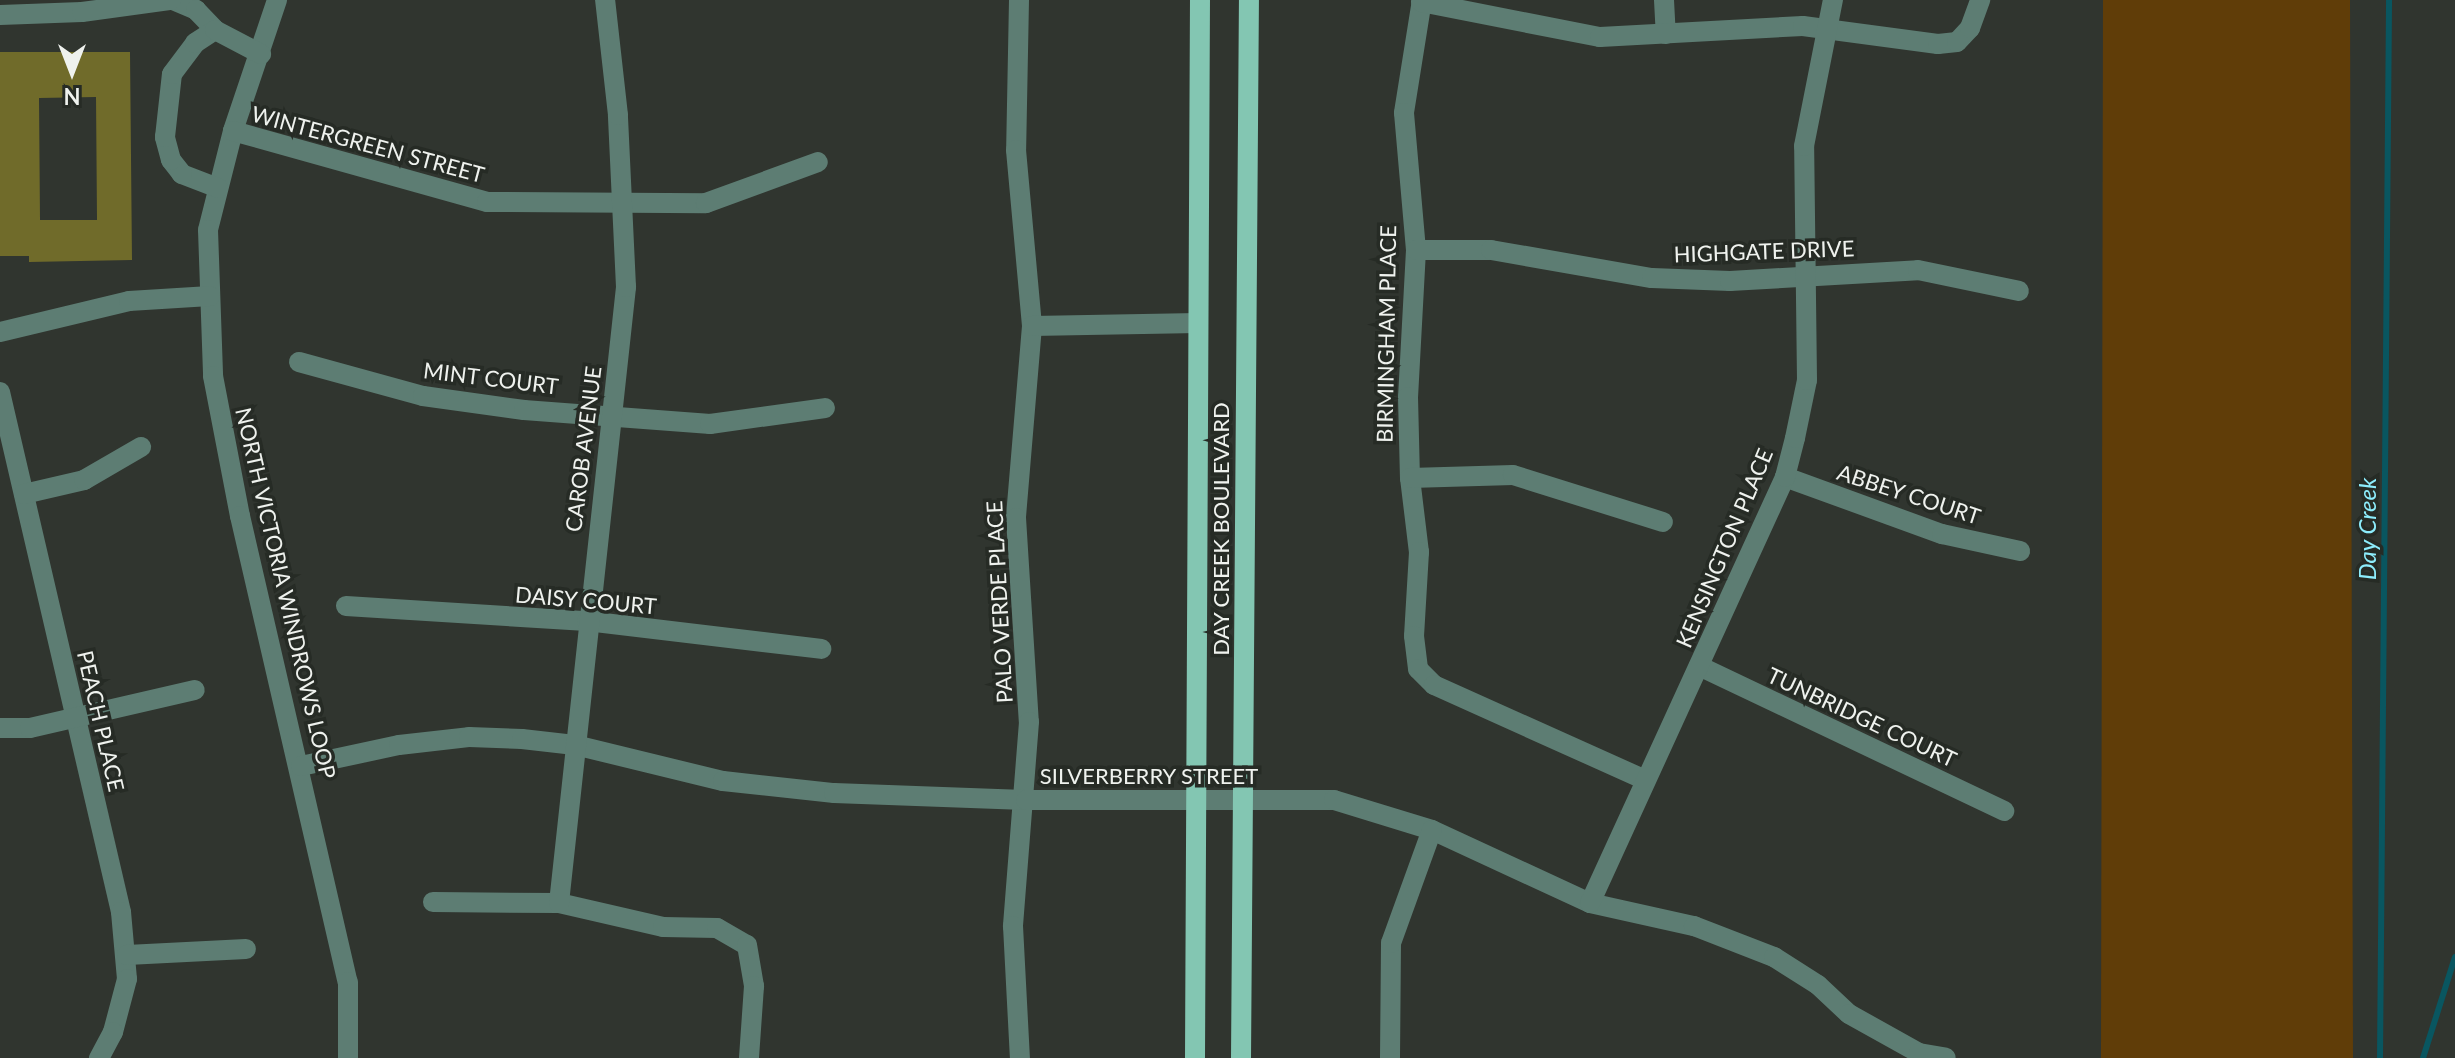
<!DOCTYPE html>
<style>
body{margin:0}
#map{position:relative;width:2455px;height:1058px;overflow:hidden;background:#30352f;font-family:Lato,sans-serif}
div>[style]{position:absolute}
.green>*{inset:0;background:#603d08}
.stream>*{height:6px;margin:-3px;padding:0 3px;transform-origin:3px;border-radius:3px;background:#095660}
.building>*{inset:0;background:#706b2a}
.minor>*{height:20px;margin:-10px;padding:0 10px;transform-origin:10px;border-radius:10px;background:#5d7d73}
.major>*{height:20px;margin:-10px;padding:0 10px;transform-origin:10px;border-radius:10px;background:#83c6b2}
span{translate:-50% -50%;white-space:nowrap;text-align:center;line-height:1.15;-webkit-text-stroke:7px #262b25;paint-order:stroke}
.street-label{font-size:22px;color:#eff2ee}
.water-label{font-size:24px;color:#8dedfc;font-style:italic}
.north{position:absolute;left:32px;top:32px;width:80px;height:80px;-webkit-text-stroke:6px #262b25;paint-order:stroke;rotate:180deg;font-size:22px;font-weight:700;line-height:32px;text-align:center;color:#eff2ee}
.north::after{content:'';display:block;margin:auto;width:28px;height:36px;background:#eff2ee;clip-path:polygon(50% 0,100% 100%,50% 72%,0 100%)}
</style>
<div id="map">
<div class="green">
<div style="clip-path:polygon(2103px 0,2350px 0,2353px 1058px,2101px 1058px)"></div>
</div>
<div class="stream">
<div style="left:2380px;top:1058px;width:1058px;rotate:-89.51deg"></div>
<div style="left:2423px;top:1058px;width:106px;rotate:-72.4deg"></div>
</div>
<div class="building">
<div style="clip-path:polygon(evenodd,0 52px,130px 52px,132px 260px,29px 262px,29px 256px,0 256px,0 52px,96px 97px,97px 220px,40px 220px,39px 98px,96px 97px)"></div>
</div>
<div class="minor">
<div style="left:173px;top:0;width:25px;rotate:23deg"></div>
<div style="left:196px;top:10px;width:28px;rotate:46deg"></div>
<div style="left:277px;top:0;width:138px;rotate:108.6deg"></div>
<div style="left:233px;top:131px;width:102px;rotate:104.2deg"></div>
<div style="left:208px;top:230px;width:146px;rotate:88deg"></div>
<div style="left:213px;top:376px;width:143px;rotate:79.1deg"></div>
<div style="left:240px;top:516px;width:478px;rotate:77deg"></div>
<div style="left:348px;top:982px;width:76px;rotate:90deg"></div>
<div style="left:1019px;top:0;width:150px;rotate:91.1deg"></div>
<div style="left:1016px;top:150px;width:177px;rotate:84.8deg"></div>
<div style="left:1032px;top:326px;width:193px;rotate:94.8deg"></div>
<div style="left:1016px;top:518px;width:204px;rotate:86.4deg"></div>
<div style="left:1029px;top:722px;width:205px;rotate:94.5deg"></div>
<div style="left:1013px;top:926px;width:132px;rotate:87deg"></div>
<div style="left:1422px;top:0;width:114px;rotate:99.1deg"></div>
<div style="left:1404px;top:113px;width:138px;rotate:85deg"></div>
<div style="left:1416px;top:250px;width:147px;rotate:93.1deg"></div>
<div style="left:1408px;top:397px;width:81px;rotate:88.6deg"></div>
<div style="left:1410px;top:478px;width:75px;rotate:83.1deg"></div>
<div style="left:1419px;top:552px;width:84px;rotate:93.4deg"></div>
<div style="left:1414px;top:636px;width:33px;rotate:83deg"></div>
<div style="left:1418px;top:669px;width:23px;rotate:45deg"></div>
<div style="left:1434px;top:685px;width:229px;rotate:24.2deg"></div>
<div style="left:1664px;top:0;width:34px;rotate:87deg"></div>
<div style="left:1421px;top:2px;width:182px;rotate:11.1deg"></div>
<div style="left:1600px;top:37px;width:203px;rotate:-3.1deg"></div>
<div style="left:1803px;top:26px;width:136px;rotate:7.6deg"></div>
<div style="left:1938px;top:44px;width:19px;rotate:-6deg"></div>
<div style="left:1957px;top:42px;width:19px;rotate:-47deg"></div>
<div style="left:1970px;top:28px;width:30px;rotate:-70deg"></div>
<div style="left:0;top:15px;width:82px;rotate:-2.1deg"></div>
<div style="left:82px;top:12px;width:90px;rotate:-7.7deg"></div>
<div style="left:233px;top:131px;width:264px;rotate:15.6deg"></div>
<div style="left:487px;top:202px;width:219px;rotate:0.3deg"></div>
<div style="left:706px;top:203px;width:119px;rotate:-20.1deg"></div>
<div style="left:218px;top:188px;width:39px;rotate:-159deg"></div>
<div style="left:182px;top:174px;width:18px;rotate:-128deg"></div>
<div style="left:171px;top:160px;width:24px;rotate:-105deg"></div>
<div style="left:165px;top:137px;width:63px;rotate:-83.7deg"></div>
<div style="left:172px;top:74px;width:39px;rotate:-53deg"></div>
<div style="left:195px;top:43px;width:24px;rotate:-33deg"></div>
<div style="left:215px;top:30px;width:52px;rotate:27.6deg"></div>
<div style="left:1416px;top:250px;width:75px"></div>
<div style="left:1491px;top:250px;width:163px;rotate:9.9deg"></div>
<div style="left:1652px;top:278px;width:78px;rotate:2.2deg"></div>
<div style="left:1730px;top:281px;width:188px;rotate:-3.3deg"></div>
<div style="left:1918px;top:270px;width:103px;rotate:11.7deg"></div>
<div style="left:1032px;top:326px;width:166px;rotate:-1deg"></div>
<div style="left:0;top:332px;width:133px;rotate:-13.5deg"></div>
<div style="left:129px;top:301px;width:81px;rotate:-3.5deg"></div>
<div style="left:299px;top:362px;width:129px;rotate:15.3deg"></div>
<div style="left:423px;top:396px;width:102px;rotate:7.9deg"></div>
<div style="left:524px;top:410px;width:187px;rotate:4.3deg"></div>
<div style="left:710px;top:424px;width:116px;rotate:-7.9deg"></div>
<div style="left:0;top:392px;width:534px;rotate:76.9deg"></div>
<div style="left:121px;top:912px;width:67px;rotate:84.9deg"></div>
<div style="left:127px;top:979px;width:55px;rotate:104.8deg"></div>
<div style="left:113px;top:1032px;width:30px;rotate:118deg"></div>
<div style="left:1785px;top:477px;width:167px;rotate:20deg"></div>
<div style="left:1942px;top:534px;width:80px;rotate:12.3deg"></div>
<div style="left:1410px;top:478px;width:103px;rotate:-1.7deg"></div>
<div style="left:1513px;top:475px;width:157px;rotate:17.4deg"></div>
<div style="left:24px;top:494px;width:62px;rotate:-13.1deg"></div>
<div style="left:84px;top:480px;width:66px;rotate:-30.1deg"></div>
<div style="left:346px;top:606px;width:241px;rotate:3.6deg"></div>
<div style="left:587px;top:621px;width:236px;rotate:6.8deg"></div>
<div style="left:1699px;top:666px;width:338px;rotate:25.4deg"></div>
<div style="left:0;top:728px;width:30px"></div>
<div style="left:30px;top:728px;width:169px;rotate:-13deg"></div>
<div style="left:301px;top:766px;width:100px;rotate:-12.1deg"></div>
<div style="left:399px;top:745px;width:70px;rotate:-6.5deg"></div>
<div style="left:469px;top:737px;width:53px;rotate:2.2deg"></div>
<div style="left:522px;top:739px;width:53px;rotate:6.5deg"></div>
<div style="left:575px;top:745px;width:152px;rotate:13.7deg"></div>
<div style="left:723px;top:781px;width:112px;rotate:6.2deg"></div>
<div style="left:834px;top:793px;width:192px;rotate:2.1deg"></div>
<div style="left:1026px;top:800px;width:308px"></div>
<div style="left:1334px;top:800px;width:102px;rotate:17deg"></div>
<div style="left:1432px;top:830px;width:174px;rotate:24.8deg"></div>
<div style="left:1590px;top:903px;width:107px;rotate:12.5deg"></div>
<div style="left:1694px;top:926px;width:86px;rotate:21.2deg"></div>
<div style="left:1774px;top:957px;width:52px;rotate:32.5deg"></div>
<div style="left:1818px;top:985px;width:42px;rotate:43.1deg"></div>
<div style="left:1849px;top:1014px;width:80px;rotate:29.1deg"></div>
<div style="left:1919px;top:1053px;width:27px;rotate:10deg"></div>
<div style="left:433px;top:902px;width:126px;rotate:0.5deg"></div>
<div style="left:559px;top:903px;width:107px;rotate:13deg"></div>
<div style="left:663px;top:927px;width:54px;rotate:1.1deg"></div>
<div style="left:717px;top:928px;width:34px;rotate:30deg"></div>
<div style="left:747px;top:945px;width:42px;rotate:80.3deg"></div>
<div style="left:754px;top:986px;width:72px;rotate:94deg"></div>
<div style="left:559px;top:903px;width:620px;rotate:-83.79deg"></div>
<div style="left:626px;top:287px;width:172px;rotate:-92.7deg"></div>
<div style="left:618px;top:115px;width:116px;rotate:-96.4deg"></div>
<div style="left:1590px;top:903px;width:469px;rotate:-65.4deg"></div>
<div style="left:1785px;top:477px;width:40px;rotate:-75.6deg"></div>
<div style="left:1795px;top:438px;width:59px;rotate:-78.3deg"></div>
<div style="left:1807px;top:380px;width:234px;rotate:-90.7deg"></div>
<div style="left:1804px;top:146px;width:149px;rotate:-78.8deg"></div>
<div style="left:127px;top:955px;width:119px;rotate:-2.9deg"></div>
<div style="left:1390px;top:1058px;width:115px;rotate:-89.5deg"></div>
<div style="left:1391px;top:943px;width:120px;rotate:-70.1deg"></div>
</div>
<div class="major">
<div style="left:1195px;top:1058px;width:1058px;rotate:-89.73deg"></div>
<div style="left:1241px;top:1058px;width:1058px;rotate:-89.57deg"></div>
</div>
<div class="street-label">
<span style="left:368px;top:144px;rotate:15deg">WINTERGREEN STREET</span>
<span style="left:1764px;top:251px;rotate:-2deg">HIGHGATE DRIVE</span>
<span style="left:1386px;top:334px;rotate:-89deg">BIRMINGHAM PLACE</span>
<span style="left:491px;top:378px;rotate:7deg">MINT COURT</span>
<span style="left:583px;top:449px;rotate:-83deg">CAROB AVENUE</span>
<span style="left:1909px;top:494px;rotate:18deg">ABBEY COURT</span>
<span style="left:1221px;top:529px;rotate:-90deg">DAY CREEK BOULEVARD</span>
<span style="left:1724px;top:548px;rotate:-67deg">KENSINGTON PLACE</span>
<span style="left:286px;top:593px;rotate:77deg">NORTH VICTORIA WINDROWS LOOP</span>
<span style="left:586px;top:600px;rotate:5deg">DAISY COURT</span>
<span style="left:999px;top:602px;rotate:-93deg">PALO VERDE PLACE</span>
<span style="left:1862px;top:717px;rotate:25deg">TUNBRIDGE COURT</span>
<span style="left:101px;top:721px;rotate:77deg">PEACH PLACE</span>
<span style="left:1149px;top:776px">SILVERBERRY STREET</span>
</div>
<div class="water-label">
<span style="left:2367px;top:529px;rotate:-90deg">Day Creek</span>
</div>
<div class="north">N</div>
</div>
